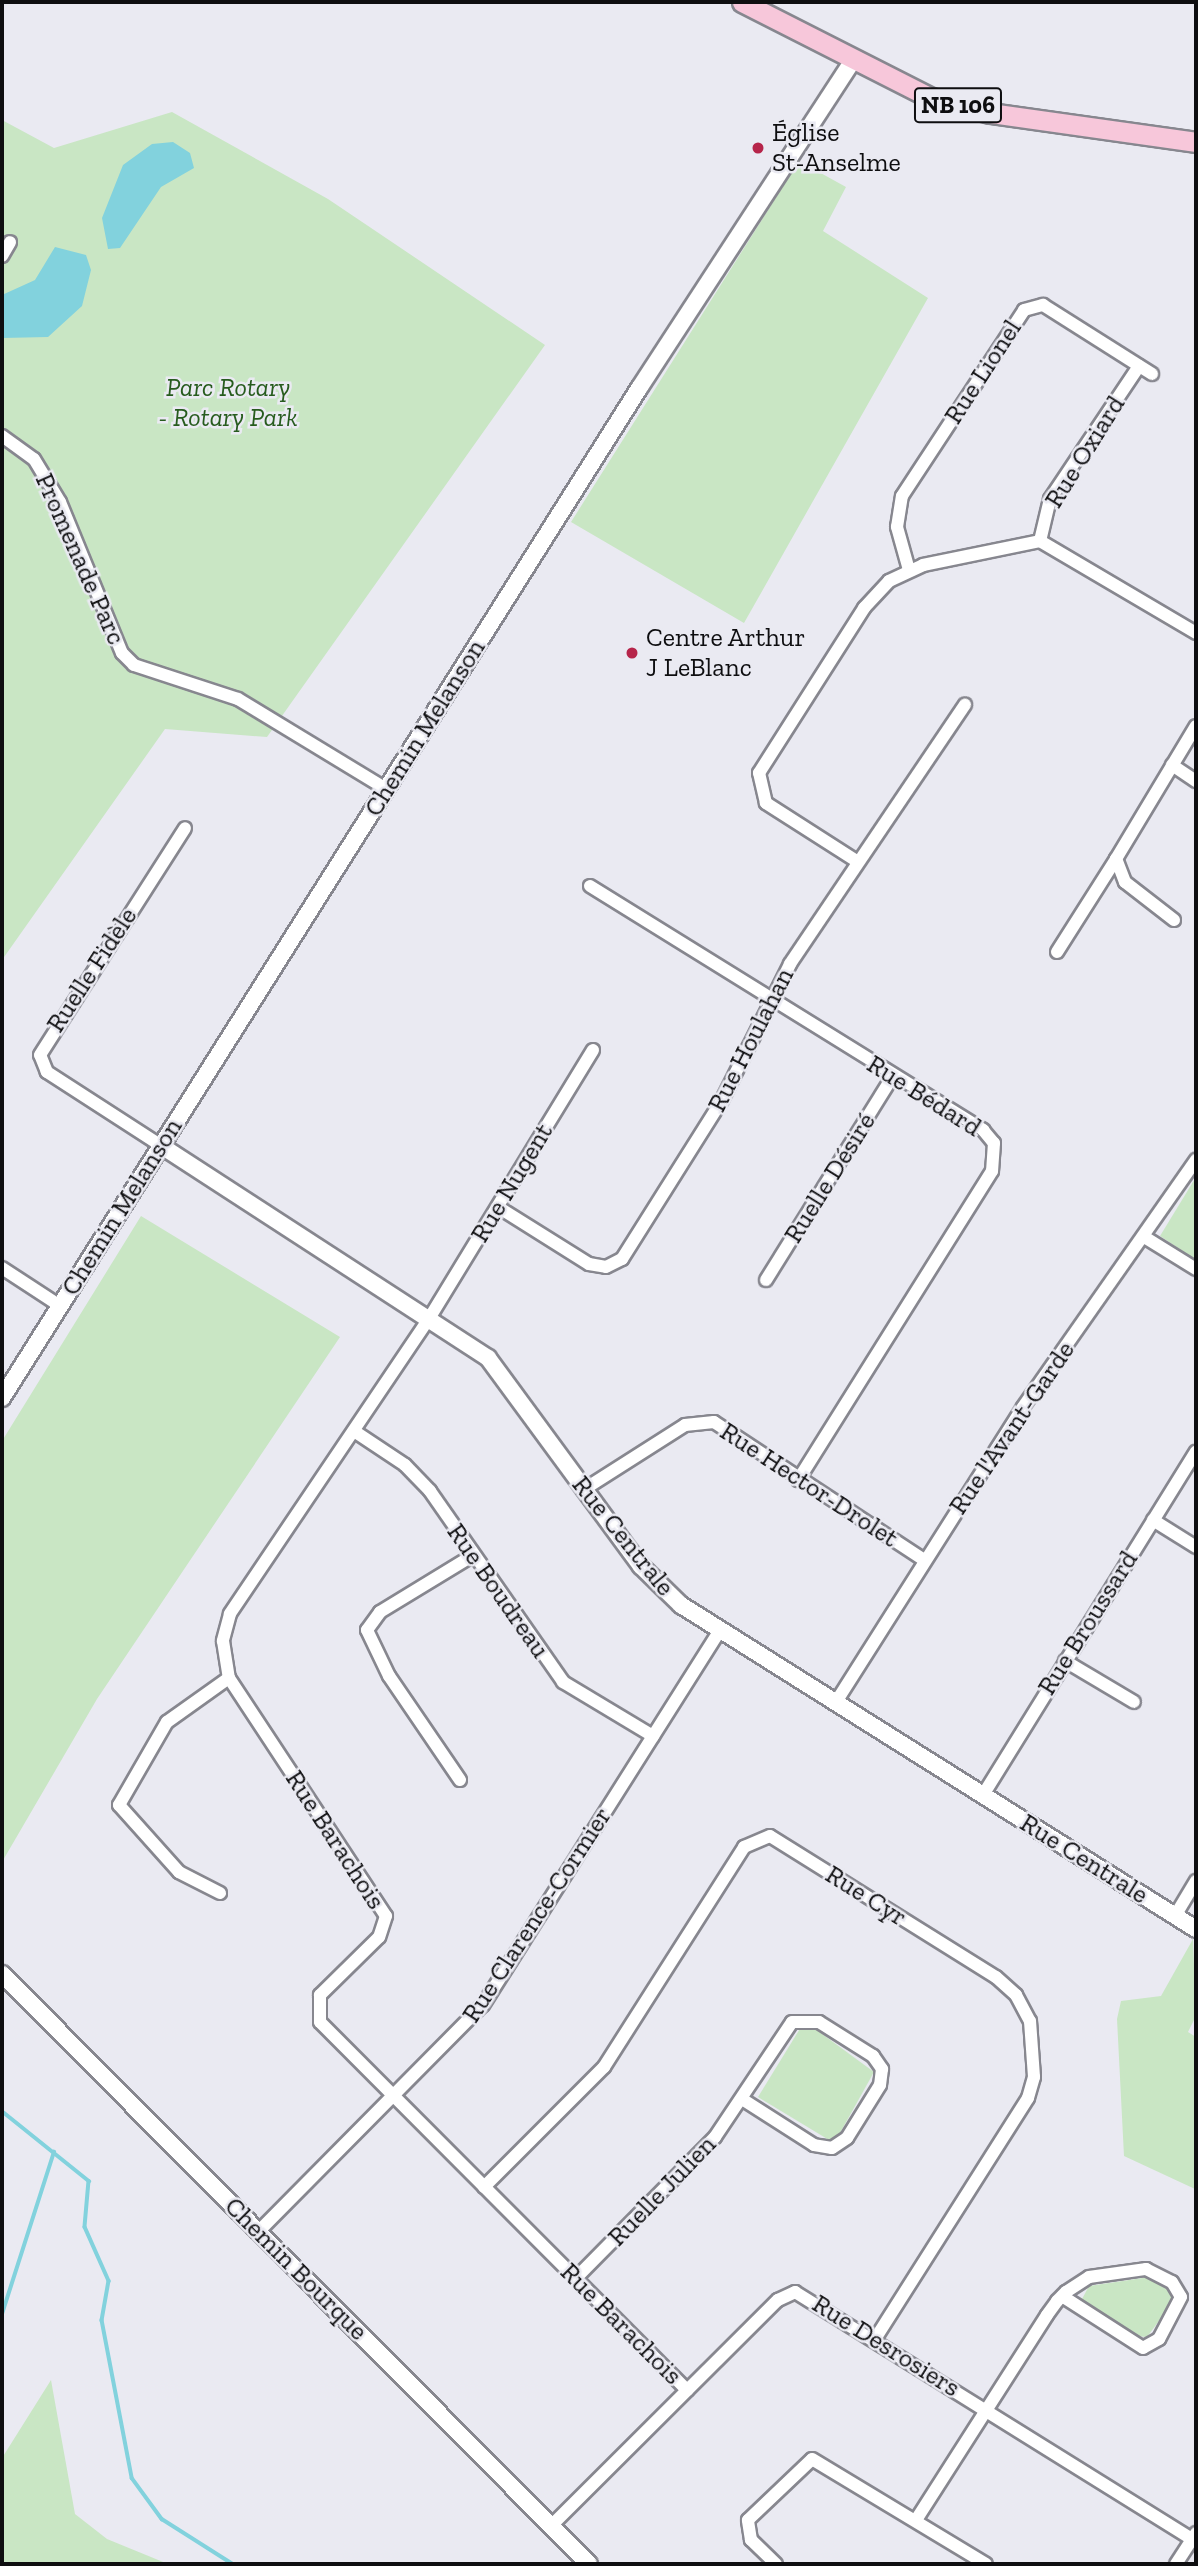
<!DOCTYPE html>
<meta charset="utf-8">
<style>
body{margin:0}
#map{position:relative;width:1198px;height:2566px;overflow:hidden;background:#eaeaf2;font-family:"Zilla Slab",serif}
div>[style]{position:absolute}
.green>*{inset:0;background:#c9e6c4}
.water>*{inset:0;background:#82d2dd}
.stream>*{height:3.5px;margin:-1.75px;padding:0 1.75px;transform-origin:1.75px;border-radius:1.75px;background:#82d2dd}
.roads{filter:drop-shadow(2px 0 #87878f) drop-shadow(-2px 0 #87878f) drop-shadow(0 2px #87878f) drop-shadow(0 -2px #87878f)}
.street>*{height:12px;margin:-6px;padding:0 6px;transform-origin:6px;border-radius:6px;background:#fff}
.secondary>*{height:16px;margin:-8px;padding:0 8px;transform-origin:8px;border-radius:8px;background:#fff}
.primary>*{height:19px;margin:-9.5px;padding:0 9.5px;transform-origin:9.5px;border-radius:9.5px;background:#f7c7da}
.dots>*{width:19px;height:19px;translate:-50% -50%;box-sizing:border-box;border:4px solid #eaeaf2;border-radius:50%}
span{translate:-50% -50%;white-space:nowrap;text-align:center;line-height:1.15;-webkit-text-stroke:5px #eaeaf2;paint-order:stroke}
.shield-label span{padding:2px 5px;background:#eaeaf2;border:2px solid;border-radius:5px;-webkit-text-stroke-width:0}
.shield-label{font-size:24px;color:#0e0e10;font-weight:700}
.poi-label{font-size:26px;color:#0e0e10}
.left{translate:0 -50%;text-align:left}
.street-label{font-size:26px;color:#0e0e10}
.park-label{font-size:26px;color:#275c1e;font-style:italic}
.frame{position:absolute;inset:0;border:4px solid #0e0e10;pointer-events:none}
</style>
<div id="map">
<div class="green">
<div style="clip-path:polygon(172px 112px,328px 199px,545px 345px,267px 737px,165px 729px,2px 960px,2px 120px,54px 148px)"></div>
<div style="clip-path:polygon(799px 161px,846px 187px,823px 231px,928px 298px,744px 623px,571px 522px)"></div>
<div style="clip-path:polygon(1196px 1177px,1196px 1260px,1160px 1236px)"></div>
<div style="clip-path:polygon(141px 1216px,340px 1337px,97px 1699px,2px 1862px,2px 1441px)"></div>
<div style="clip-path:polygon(1193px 1939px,1196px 2016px,1188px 2032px,1196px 2037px,1195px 2189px,1124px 2156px,1117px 2019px,1121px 2001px,1161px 1996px)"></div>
<div style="clip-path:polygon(801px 2027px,814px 2028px,874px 2072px,840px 2133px,829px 2140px,758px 2097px)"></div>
<div style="clip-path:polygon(1149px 2277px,1169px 2289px,1173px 2302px,1147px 2337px,1134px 2336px,1082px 2299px,1089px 2286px)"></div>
<div style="clip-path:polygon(51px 2380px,75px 2514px,107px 2539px,168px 2564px,2px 2564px,2px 2458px)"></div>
</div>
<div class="water">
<div style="clip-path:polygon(173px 142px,190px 153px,194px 168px,161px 187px,120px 248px,108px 249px,102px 218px,123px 165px,152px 144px)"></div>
<div style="clip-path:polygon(55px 247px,86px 255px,91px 270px,82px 306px,48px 337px,2px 338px,2px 295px,35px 280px)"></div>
</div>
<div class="stream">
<div style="left:2px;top:2111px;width:112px;rotate:38.8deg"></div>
<div style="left:89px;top:2181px;width:46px;rotate:95deg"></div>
<div style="left:85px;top:2227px;width:59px;rotate:66deg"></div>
<div style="left:109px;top:2281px;width:40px;rotate:100deg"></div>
<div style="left:102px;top:2320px;width:161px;rotate:79.2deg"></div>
<div style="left:132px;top:2478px;width:51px;rotate:53.8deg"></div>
<div style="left:162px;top:2519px;width:84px;rotate:32.4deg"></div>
<div style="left:2px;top:2314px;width:170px;rotate:-72.2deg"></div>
</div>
<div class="roads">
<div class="street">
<div style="left:2px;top:256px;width:16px;rotate:-60deg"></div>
<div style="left:2px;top:436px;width:39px;rotate:36deg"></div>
<div style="left:34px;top:459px;width:50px;rotate:58.8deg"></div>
<div style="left:60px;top:502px;width:163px;rotate:67.7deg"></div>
<div style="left:122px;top:653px;width:17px;rotate:45deg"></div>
<div style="left:134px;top:665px;width:109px;rotate:18.1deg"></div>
<div style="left:238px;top:699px;width:173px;rotate:31.3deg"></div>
<div style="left:1040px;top:541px;width:43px;rotate:-76.6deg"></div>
<div style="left:1050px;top:499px;width:160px;rotate:-56.2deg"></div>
<div style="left:909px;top:570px;width:45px;rotate:-105.6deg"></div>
<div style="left:897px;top:527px;width:31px;rotate:-81deg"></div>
<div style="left:902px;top:496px;width:222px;rotate:-56.7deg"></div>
<div style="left:1024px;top:310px;width:20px;rotate:-15deg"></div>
<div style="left:1043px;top:305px;width:129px;rotate:32.3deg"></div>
<div style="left:1172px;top:765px;width:29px;rotate:34deg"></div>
<div style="left:855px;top:860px;width:106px;rotate:-147.4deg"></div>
<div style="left:766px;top:803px;width:31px;rotate:-103deg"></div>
<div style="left:759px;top:773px;width:196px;rotate:-57.5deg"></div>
<div style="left:864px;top:608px;width:37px;rotate:-47deg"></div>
<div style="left:889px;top:581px;width:38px;rotate:-25deg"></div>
<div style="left:923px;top:565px;width:119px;rotate:-11.6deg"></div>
<div style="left:1040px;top:541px;width:181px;rotate:30.5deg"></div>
<div style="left:590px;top:886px;width:463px;rotate:31.8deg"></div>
<div style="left:983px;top:1130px;width:17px;rotate:50deg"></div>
<div style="left:994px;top:1143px;width:28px;rotate:94deg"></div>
<div style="left:992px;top:1171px;width:365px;rotate:122.1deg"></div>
<div style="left:1174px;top:920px;width:62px;rotate:-142.2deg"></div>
<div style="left:1125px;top:882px;width:25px;rotate:-111deg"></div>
<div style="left:1116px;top:859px;width:155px;rotate:-59deg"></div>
<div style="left:1057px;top:952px;width:110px;rotate:-57.6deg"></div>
<div style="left:593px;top:1050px;width:313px;rotate:121.4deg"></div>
<div style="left:430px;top:1317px;width:358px;rotate:124deg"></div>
<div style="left:230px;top:1614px;width:28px;rotate:105deg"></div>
<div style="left:223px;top:1641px;width:37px;rotate:81deg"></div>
<div style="left:229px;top:1678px;width:285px;rotate:56.6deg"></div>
<div style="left:386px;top:1916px;width:22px;rotate:108deg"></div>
<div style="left:379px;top:1937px;width:83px;rotate:135.5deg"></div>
<div style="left:320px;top:1995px;width:27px;rotate:90deg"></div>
<div style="left:320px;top:2022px;width:520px;rotate:45.08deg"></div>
<div style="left:160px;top:1145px;width:135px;rotate:-147.1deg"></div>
<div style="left:47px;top:1072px;width:18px;rotate:-112deg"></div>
<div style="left:40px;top:1055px;width:269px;rotate:-57.4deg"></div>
<div style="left:498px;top:1207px;width:107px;rotate:32.1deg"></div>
<div style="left:589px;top:1264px;width:17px;rotate:10deg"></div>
<div style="left:606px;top:1267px;width:18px;rotate:-27deg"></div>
<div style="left:622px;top:1259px;width:188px;rotate:-57.8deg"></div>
<div style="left:722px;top:1100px;width:152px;rotate:-63.4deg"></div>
<div style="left:790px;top:964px;width:313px;rotate:-56deg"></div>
<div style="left:1146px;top:1238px;width:59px;rotate:31.8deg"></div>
<div style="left:2px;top:1268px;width:69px;rotate:33.2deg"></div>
<div style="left:766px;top:1280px;width:240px;rotate:-58.1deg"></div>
<div style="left:354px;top:1431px;width:61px;rotate:33.7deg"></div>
<div style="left:405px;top:1465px;width:36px;rotate:46deg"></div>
<div style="left:430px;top:1491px;width:233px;rotate:55.1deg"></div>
<div style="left:563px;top:1682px;width:105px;rotate:31deg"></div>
<div style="left:583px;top:1490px;width:121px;rotate:-32.5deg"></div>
<div style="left:685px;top:1425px;width:29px;rotate:-6deg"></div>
<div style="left:714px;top:1422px;width:251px;rotate:33.3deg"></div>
<div style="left:1153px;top:1520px;width:51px;rotate:32.1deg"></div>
<div style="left:1065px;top:1661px;width:80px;rotate:30.7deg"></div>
<div style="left:836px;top:1702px;width:349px;rotate:-57.6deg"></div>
<div style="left:1023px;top:1407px;width:302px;rotate:-55deg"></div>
<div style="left:460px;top:1780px;width:126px;rotate:-124.3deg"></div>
<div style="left:389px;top:1676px;width:51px;rotate:-115.6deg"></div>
<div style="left:367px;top:1630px;width:22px;rotate:-54deg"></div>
<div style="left:380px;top:1612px;width:105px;rotate:-31.4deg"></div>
<div style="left:983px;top:1795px;width:404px;rotate:-58.2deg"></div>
<div style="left:220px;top:1893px;width:46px;rotate:-152.9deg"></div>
<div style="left:179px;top:1872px;width:90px;rotate:-131.8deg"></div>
<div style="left:119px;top:1805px;width:96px;rotate:-60deg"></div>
<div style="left:167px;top:1722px;width:76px;rotate:-35.4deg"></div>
<div style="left:1175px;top:1916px;width:41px;rotate:-59deg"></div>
<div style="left:484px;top:2187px;width:170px;rotate:-45deg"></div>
<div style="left:604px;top:2067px;width:261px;rotate:-57.5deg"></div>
<div style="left:744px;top:1847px;width:28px;rotate:-23deg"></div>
<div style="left:770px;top:1836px;width:266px;rotate:32deg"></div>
<div style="left:996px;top:1977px;width:27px;rotate:42deg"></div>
<div style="left:1016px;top:1995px;width:30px;rotate:62deg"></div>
<div style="left:1030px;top:2021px;width:56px;rotate:85.9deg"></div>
<div style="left:1034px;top:2077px;width:22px;rotate:106deg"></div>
<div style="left:1028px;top:2098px;width:285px;rotate:122.4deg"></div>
<div style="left:259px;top:2231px;width:318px;rotate:-45.3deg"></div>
<div style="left:483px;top:2005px;width:444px;rotate:-57.7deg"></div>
<div style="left:576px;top:2278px;width:198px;rotate:-45.4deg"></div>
<div style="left:715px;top:2137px;width:138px;rotate:-56.2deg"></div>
<div style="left:792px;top:2022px;width:27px"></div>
<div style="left:819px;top:2022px;width:64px;rotate:32.2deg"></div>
<div style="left:873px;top:2056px;width:16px;rotate:55deg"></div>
<div style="left:882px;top:2069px;width:16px;rotate:97deg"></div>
<div style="left:880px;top:2085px;width:62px;rotate:121.9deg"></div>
<div style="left:847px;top:2138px;width:18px;rotate:146deg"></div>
<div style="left:832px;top:2148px;width:18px;rotate:-171deg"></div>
<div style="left:814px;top:2145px;width:85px;rotate:-147.4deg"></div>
<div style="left:916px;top:2520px;width:243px;rotate:-57.4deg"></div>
<div style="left:1047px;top:2315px;width:17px;rotate:-54deg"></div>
<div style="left:1057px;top:2301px;width:13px;rotate:-45deg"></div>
<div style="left:1066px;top:2292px;width:27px;rotate:-33deg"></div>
<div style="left:1089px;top:2277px;width:58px;rotate:-8deg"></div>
<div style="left:1146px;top:2269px;width:29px;rotate:27deg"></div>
<div style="left:1172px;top:2282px;width:17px;rotate:59deg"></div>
<div style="left:1181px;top:2297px;width:47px;rotate:117.6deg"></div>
<div style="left:1159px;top:2339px;width:18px;rotate:151deg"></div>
<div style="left:1143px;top:2348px;width:96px;rotate:-147.3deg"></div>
<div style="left:552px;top:2525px;width:319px;rotate:-44.9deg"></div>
<div style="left:778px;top:2300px;width:19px;rotate:-25deg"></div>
<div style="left:795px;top:2292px;width:468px;rotate:31.9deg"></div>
<div style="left:776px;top:2564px;width:35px;rotate:-136deg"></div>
<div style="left:751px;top:2540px;width:20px;rotate:-99deg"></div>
<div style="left:748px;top:2520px;width:88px;rotate:-43.6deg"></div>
<div style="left:812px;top:2459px;width:203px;rotate:31.1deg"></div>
<div style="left:1176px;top:2564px;width:37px;rotate:-57deg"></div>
</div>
<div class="secondary">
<div style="left:160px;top:1145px;width:391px;rotate:33deg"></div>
<div style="left:488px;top:1358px;width:258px;rotate:53.7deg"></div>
<div style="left:641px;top:1566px;width:56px;rotate:44.3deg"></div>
<div style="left:681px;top:1605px;width:608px;rotate:32.18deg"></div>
<div style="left:2px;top:1398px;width:1195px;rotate:-57.75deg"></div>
<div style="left:640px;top:387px;width:390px;rotate:-56.9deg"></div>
<div style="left:2px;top:1974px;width:832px;rotate:45.15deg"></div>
</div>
<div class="primary">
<div style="left:742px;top:2px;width:212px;rotate:26.9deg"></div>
<div style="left:931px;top:98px;width:61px;rotate:14.3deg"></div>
<div style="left:990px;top:113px;width:208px;rotate:8deg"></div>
</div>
</div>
<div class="dots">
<div style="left:758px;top:148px;background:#b6254a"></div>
<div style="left:632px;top:653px;background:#b6254a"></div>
</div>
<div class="shield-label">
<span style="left:958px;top:105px">NB 106</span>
</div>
<div class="poi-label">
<span class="left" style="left:772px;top:148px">Église<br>St-Anselme</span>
<span class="left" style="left:646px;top:653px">Centre Arthur<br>J LeBlanc</span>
</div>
<div class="street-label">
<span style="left:983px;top:372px;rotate:-57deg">Rue Lionel</span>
<span style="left:1085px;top:452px;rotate:-58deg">Rue Oxiard</span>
<span style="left:80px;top:559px;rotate:66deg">Promenade Parc</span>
<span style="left:425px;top:728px;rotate:-58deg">Chemin Melanson</span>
<span style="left:92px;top:970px;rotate:-57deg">Ruelle Fidèle</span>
<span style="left:751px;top:1040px;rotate:-63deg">Rue Houlahan</span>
<span style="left:924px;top:1096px;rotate:32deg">Rue Bédard</span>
<span style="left:830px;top:1178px;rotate:-58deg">Ruelle Désiré</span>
<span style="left:512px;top:1183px;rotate:-59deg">Rue Nugent</span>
<span style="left:122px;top:1207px;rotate:-58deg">Chemin Melanson</span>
<span style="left:1012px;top:1428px;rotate:-56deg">Rue l'Avant-Garde</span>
<span style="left:809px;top:1485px;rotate:33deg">Rue Hector-Drolet</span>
<span style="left:623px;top:1536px;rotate:51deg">Rue Centrale</span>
<span style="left:498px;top:1591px;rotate:55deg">Rue Boudreau</span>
<span style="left:1088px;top:1623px;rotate:-58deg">Rue Broussard</span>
<span style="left:335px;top:1840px;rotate:57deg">Rue Barachois</span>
<span style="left:1084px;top:1859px;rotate:32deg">Rue Centrale</span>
<span style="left:866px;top:1896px;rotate:32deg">Rue Cyr</span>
<span style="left:537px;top:1915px;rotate:-57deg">Rue Clarence-Cormier</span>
<span style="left:662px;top:2191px;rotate:-46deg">Ruelle Julien</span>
<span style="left:296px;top:2269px;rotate:45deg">Chemin Bourque</span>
<span style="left:621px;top:2324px;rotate:45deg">Rue Barachois</span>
<span style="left:886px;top:2346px;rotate:32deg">Rue Desrosiers</span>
</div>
<div class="park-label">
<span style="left:228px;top:403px">Parc Rotary<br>- Rotary Park</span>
</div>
<div class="frame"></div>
</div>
